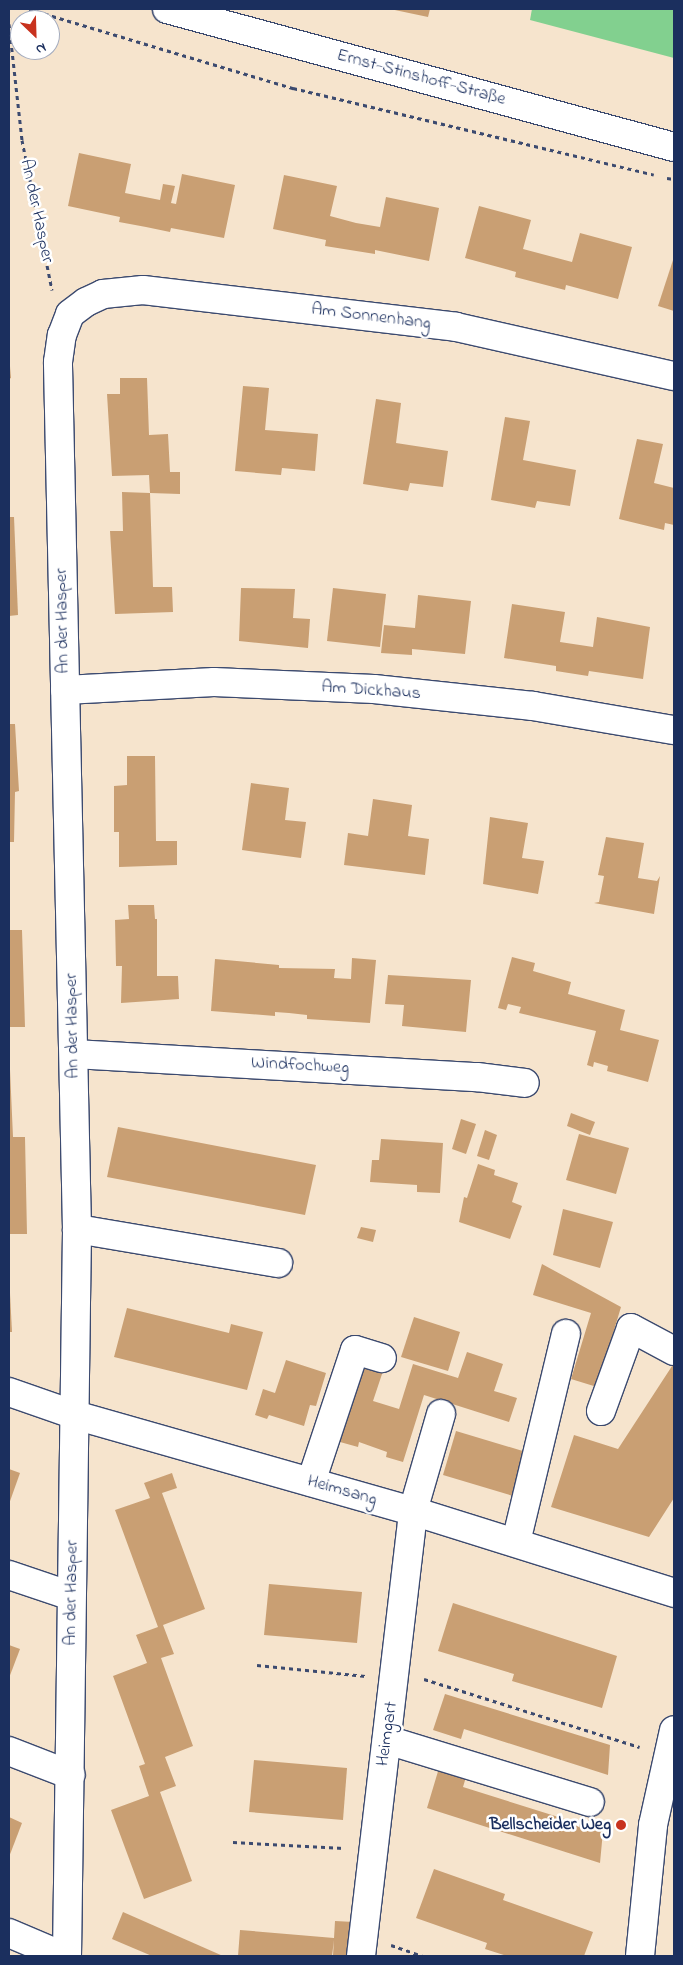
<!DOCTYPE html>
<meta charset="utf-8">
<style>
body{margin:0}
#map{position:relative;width:683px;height:1965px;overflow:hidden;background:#f6e4cd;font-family:"Indie Flower",sans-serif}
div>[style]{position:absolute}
.green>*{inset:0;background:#82d08f}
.building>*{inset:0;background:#c99f73}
.path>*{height:3px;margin-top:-1.5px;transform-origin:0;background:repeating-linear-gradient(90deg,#3c4a6f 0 4px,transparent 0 8px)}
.roads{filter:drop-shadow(1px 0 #3c4a6f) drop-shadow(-1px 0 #3c4a6f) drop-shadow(0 1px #3c4a6f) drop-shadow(0 -1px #3c4a6f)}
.minor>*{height:28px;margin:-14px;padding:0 14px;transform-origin:14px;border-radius:14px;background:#fff}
.dots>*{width:14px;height:14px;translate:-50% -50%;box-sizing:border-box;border:2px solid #fff;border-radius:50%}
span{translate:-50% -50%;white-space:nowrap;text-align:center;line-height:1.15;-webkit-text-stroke:5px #fff;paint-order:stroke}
.street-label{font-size:18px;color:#1b2f5e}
.poi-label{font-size:18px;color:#1b2f5e;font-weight:700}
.right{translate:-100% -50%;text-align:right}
.frame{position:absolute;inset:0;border:10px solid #1b2f5e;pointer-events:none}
.north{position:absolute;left:10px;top:10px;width:50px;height:50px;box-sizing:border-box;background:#fff;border:1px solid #a4acbf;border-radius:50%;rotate:156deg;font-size:14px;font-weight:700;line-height:20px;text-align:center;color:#1b2f5e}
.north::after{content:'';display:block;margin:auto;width:18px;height:22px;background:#c8321e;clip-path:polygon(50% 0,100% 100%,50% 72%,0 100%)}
</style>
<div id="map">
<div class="green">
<div style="clip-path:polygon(532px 9px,674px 9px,674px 58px,530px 20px)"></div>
</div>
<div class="building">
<div style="clip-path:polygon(390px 9px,430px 9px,428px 17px)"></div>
<div style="clip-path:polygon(79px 153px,131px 164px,125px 193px,160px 200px,163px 184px,175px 186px,171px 203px,176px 204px,182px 174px,235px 185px,224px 238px,171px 228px,170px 232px,146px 227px,119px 222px,120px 217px,68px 206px)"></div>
<div style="clip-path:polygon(284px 175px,337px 186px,330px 216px,356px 223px,380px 227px,386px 197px,439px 208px,429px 261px,375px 250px,375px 254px,325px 246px,326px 240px,273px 229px)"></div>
<div style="clip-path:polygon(479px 206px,531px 220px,523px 249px,572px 262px,580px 233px,632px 247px,618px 299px,566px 285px,565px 290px,515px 277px,516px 272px,465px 258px)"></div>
<div style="clip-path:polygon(674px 257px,674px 311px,658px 306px)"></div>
<div style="clip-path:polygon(9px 355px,11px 378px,9px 379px)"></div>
<div style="clip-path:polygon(120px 378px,147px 378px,149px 435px,168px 434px,170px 472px,180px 472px,180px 494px,150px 493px,149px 475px,112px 476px,107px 394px,120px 394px)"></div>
<div style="clip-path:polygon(243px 386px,269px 388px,265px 430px,318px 434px,315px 471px,282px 468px,281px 475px,235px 471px)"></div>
<div style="clip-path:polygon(376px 399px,401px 403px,396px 443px,448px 451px,443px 487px,410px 483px,408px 491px,363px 484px)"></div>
<div style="clip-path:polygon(505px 417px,530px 421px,523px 460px,576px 470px,570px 506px,537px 501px,535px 508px,491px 500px)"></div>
<div style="clip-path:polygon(637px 439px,663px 444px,654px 483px,674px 488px,674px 525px,665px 523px,664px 530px,619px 519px)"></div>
<div style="clip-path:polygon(122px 492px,150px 493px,153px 587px,172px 587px,173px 612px,115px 614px,110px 531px,123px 531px)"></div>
<div style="clip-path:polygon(9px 517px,14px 517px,18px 615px,9px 616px)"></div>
<div style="clip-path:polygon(241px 588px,295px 589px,293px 618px,310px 619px,308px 648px,239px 641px)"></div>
<div style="clip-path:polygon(333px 588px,386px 594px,380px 647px,327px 641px)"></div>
<div style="clip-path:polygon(418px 595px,471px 601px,465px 654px,412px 649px,412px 655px,381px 653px,384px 625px,415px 628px)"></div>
<div style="clip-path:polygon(512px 604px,565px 612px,560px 642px,593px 647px,597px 617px,650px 627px,643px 679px,589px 671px,588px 676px,556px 671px,556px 666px,504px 658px)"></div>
<div style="clip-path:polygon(9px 724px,15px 724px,19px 791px,15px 792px,14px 842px,9px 842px)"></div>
<div style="clip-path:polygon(127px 756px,155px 756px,156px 841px,177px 841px,177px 865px,119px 867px,119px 832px,114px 832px,114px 786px,127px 785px)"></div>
<div style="clip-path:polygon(251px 783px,289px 788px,285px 820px,306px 822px,301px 858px,242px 850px)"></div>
<div style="clip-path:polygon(373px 799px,412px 805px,408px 836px,429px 839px,425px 875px,344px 865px,348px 833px,368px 836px)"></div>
<div style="clip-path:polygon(490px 817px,528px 823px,522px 858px,544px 861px,538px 894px,483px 884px)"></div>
<div style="clip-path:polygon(606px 837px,644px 843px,638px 878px,657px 881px,660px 876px,654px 914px,594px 903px,599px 902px,604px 876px,598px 875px)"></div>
<div style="clip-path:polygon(128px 905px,154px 905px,155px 919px,157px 919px,157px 976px,178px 976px,179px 999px,121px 1003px,122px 966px,116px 966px,115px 920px,129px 919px)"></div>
<div style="clip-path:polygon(9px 930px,22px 930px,25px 1027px,9px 1027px)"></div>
<div style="clip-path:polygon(512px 957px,535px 963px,533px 971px,571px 982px,568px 994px,625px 1010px,620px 1030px,659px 1040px,648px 1082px,607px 1071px,608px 1066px,594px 1062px,593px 1067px,587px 1065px,596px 1031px,519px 1013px,521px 1007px,508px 1004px,506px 1010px,498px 1008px)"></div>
<div style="clip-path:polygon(352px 958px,376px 960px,370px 1023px,307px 1019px,307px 1015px,289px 1013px,275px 1012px,275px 1016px,211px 1011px,215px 959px,279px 965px,279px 968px,335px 969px,334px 978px,351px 979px)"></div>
<div style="clip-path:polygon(388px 975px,471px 980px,466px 1032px,402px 1026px,404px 1005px,385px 1004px)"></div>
<div style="clip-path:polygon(9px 1047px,13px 1137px,25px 1137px,27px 1234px,9px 1234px)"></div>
<div style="clip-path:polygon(571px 1113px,595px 1122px,590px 1135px,567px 1126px)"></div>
<div style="clip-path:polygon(461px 1119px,476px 1124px,466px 1154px,452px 1149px)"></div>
<div style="clip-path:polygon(118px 1127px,316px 1165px,305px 1215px,107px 1177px)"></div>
<div style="clip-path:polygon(485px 1130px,497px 1135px,489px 1160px,477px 1156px)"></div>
<div style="clip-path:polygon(579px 1134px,629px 1148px,616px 1194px,566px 1180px)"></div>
<div style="clip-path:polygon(381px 1139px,443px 1143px,440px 1193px,417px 1192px,417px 1185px,370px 1182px,372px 1160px,379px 1160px)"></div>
<div style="clip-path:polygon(478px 1164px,495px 1170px,494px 1175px,518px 1183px,512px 1202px,522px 1206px,510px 1239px,459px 1222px,464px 1197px,467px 1198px)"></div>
<div style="clip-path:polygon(563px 1209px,613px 1222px,600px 1268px,553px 1255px)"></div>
<div style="clip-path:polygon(361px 1227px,376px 1230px,373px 1242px,357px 1238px)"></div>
<div style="clip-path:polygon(542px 1264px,621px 1307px,597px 1387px,571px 1379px,591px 1313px,533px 1295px)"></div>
<div style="clip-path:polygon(9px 1274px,12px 1332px,9px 1332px)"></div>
<div style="clip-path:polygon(127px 1308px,229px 1333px,231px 1324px,263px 1332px,247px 1390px,114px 1357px)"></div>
<div style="clip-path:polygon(414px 1317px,460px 1332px,448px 1371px,401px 1357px)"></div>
<div style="clip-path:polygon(467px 1352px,503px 1364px,494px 1391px,517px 1398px,509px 1422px,424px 1395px,403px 1462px,386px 1457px,387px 1452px,359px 1442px,358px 1447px,340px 1442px,364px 1366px,383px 1371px,373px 1401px,399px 1409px,413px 1364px,458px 1378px)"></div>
<div style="clip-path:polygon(286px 1360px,326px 1373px,316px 1406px,310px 1405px,304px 1426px,269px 1415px,267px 1419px,255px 1415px,263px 1389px,275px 1393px)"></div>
<div style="clip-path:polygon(674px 1363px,674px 1498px,649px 1537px,551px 1507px,574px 1435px,618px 1449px)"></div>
<div style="clip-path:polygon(456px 1431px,526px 1452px,513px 1496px,443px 1475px)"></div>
<div style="clip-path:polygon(9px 1469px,20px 1473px,9px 1504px)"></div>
<div style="clip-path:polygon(172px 1473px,177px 1488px,162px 1493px,205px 1609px,163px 1625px,174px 1654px,161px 1658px,193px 1746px,165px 1757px,176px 1786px,160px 1792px,192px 1881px,144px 1899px,111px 1810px,149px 1796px,139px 1766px,145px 1764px,113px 1676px,147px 1663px,136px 1635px,158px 1627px,115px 1510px,150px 1498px,144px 1483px)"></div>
<div style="clip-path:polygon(269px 1584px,362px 1592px,357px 1643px,264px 1635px)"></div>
<div style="clip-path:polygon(453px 1603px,617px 1656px,602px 1708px,512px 1681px,514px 1674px,438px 1651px)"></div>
<div style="clip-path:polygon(9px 1645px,20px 1649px,9px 1678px)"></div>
<div style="clip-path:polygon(445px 1694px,610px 1745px,608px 1775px,464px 1729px,461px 1739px,433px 1730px)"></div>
<div style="clip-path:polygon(254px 1760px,347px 1768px,343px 1820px,249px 1812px)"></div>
<div style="clip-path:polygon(439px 1768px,466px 1777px,463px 1787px,603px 1831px,600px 1863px,427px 1808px)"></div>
<div style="clip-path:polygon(9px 1817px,22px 1823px,9px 1857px)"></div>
<div style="clip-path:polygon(434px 1869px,505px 1894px,503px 1900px,593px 1932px,584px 1956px,507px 1956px,485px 1949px,487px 1943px,416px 1918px)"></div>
<div style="clip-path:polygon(123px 1912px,223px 1956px,152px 1956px,126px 1945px,112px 1939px)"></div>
<div style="clip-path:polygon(335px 1921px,354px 1922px,352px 1956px,333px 1955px,334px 1940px,332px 1956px,238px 1956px,240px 1930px,334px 1938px)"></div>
</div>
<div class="path">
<div style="left:29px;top:9px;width:276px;rotate:16.7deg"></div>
<div style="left:293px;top:88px;width:371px;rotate:13.5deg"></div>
<div style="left:9px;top:24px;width:117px;rotate:83.6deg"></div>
<div style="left:22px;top:140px;width:153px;rotate:78.7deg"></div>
<div style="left:667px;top:178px;width:7px;rotate:8deg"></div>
<div style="left:257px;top:1665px;width:109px;rotate:5.8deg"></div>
<div style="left:424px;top:1679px;width:226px;rotate:17.5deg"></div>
<div style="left:233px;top:1842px;width:111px;rotate:3.1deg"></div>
<div style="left:391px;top:1945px;width:34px;rotate:19deg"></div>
</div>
<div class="roads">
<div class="minor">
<div style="left:167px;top:9px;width:525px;rotate:15.23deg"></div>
<div style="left:65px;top:690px;width:149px;rotate:-3.1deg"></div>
<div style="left:214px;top:682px;width:160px;rotate:2.5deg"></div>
<div style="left:374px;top:689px;width:160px;rotate:6.1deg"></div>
<div style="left:533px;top:706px;width:143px;rotate:9.7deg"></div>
<div style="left:74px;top:1054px;width:404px;rotate:3.3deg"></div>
<div style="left:477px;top:1077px;width:48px;rotate:7.1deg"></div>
<div style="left:77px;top:1229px;width:204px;rotate:9.6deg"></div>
<div style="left:9px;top:1392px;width:70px;rotate:19.2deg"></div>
<div style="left:75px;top:1415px;width:351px;rotate:15.9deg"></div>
<div style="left:413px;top:1511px;width:274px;rotate:17.4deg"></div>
<div style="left:601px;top:1411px;width:88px;rotate:-70.1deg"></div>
<div style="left:631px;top:1328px;width:49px;rotate:28.1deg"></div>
<div style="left:311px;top:1482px;width:139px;rotate:-71.6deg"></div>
<div style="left:355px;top:1350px;width:28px;rotate:17deg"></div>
<div style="left:516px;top:1542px;width:214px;rotate:-76.5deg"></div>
<div style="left:9px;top:1575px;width:65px;rotate:18.7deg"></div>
<div style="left:387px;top:1740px;width:212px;rotate:17deg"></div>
<div style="left:9px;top:1751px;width:66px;rotate:21.2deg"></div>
<div style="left:9px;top:1933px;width:59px;rotate:23.1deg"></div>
<div style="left:67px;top:1956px;width:727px;rotate:-89.21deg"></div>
<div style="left:77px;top:1229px;width:867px;rotate:-91.26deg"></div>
<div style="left:58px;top:362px;width:27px;rotate:-82deg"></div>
<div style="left:62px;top:335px;width:22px;rotate:-69deg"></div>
<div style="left:70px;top:314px;width:20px;rotate:-37deg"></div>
<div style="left:86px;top:302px;width:19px;rotate:-25deg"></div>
<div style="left:103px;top:294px;width:40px;rotate:-5.7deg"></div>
<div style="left:143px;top:290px;width:315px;rotate:6.7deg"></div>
<div style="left:456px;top:327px;width:223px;rotate:12.7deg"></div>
<div style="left:361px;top:1956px;width:448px;rotate:-83.3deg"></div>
<div style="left:413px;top:1511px;width:101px;rotate:-73.9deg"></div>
<div style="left:640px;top:1956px;width:132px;rotate:-84.3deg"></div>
<div style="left:653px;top:1825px;width:97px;rotate:-77.5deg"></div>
</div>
</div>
<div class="dots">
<div style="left:621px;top:1825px;background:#c8321e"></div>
</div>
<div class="street-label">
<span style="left:421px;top:78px;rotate:15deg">Ernst-Stinshoff-Straße</span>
<span style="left:36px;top:211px;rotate:78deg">An der Hasper</span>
<span style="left:371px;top:317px;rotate:7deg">Am Sonnenhang</span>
<span style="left:63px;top:621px;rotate:-91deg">An der Hasper</span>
<span style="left:371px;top:691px;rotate:4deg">Am Dickhaus</span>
<span style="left:73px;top:1026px;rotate:-91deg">An der Hasper</span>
<span style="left:300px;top:1066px;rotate:3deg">Windfochweg</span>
<span style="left:342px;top:1491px;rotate:16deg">Heimsang</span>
<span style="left:72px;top:1593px;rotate:-89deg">An der Hasper</span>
<span style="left:388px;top:1734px;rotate:-82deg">Heimgart</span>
</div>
<div class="poi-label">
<span class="right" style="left:611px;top:1825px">Bellscheider Weg</span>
</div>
<div class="frame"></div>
<div class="north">N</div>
</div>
